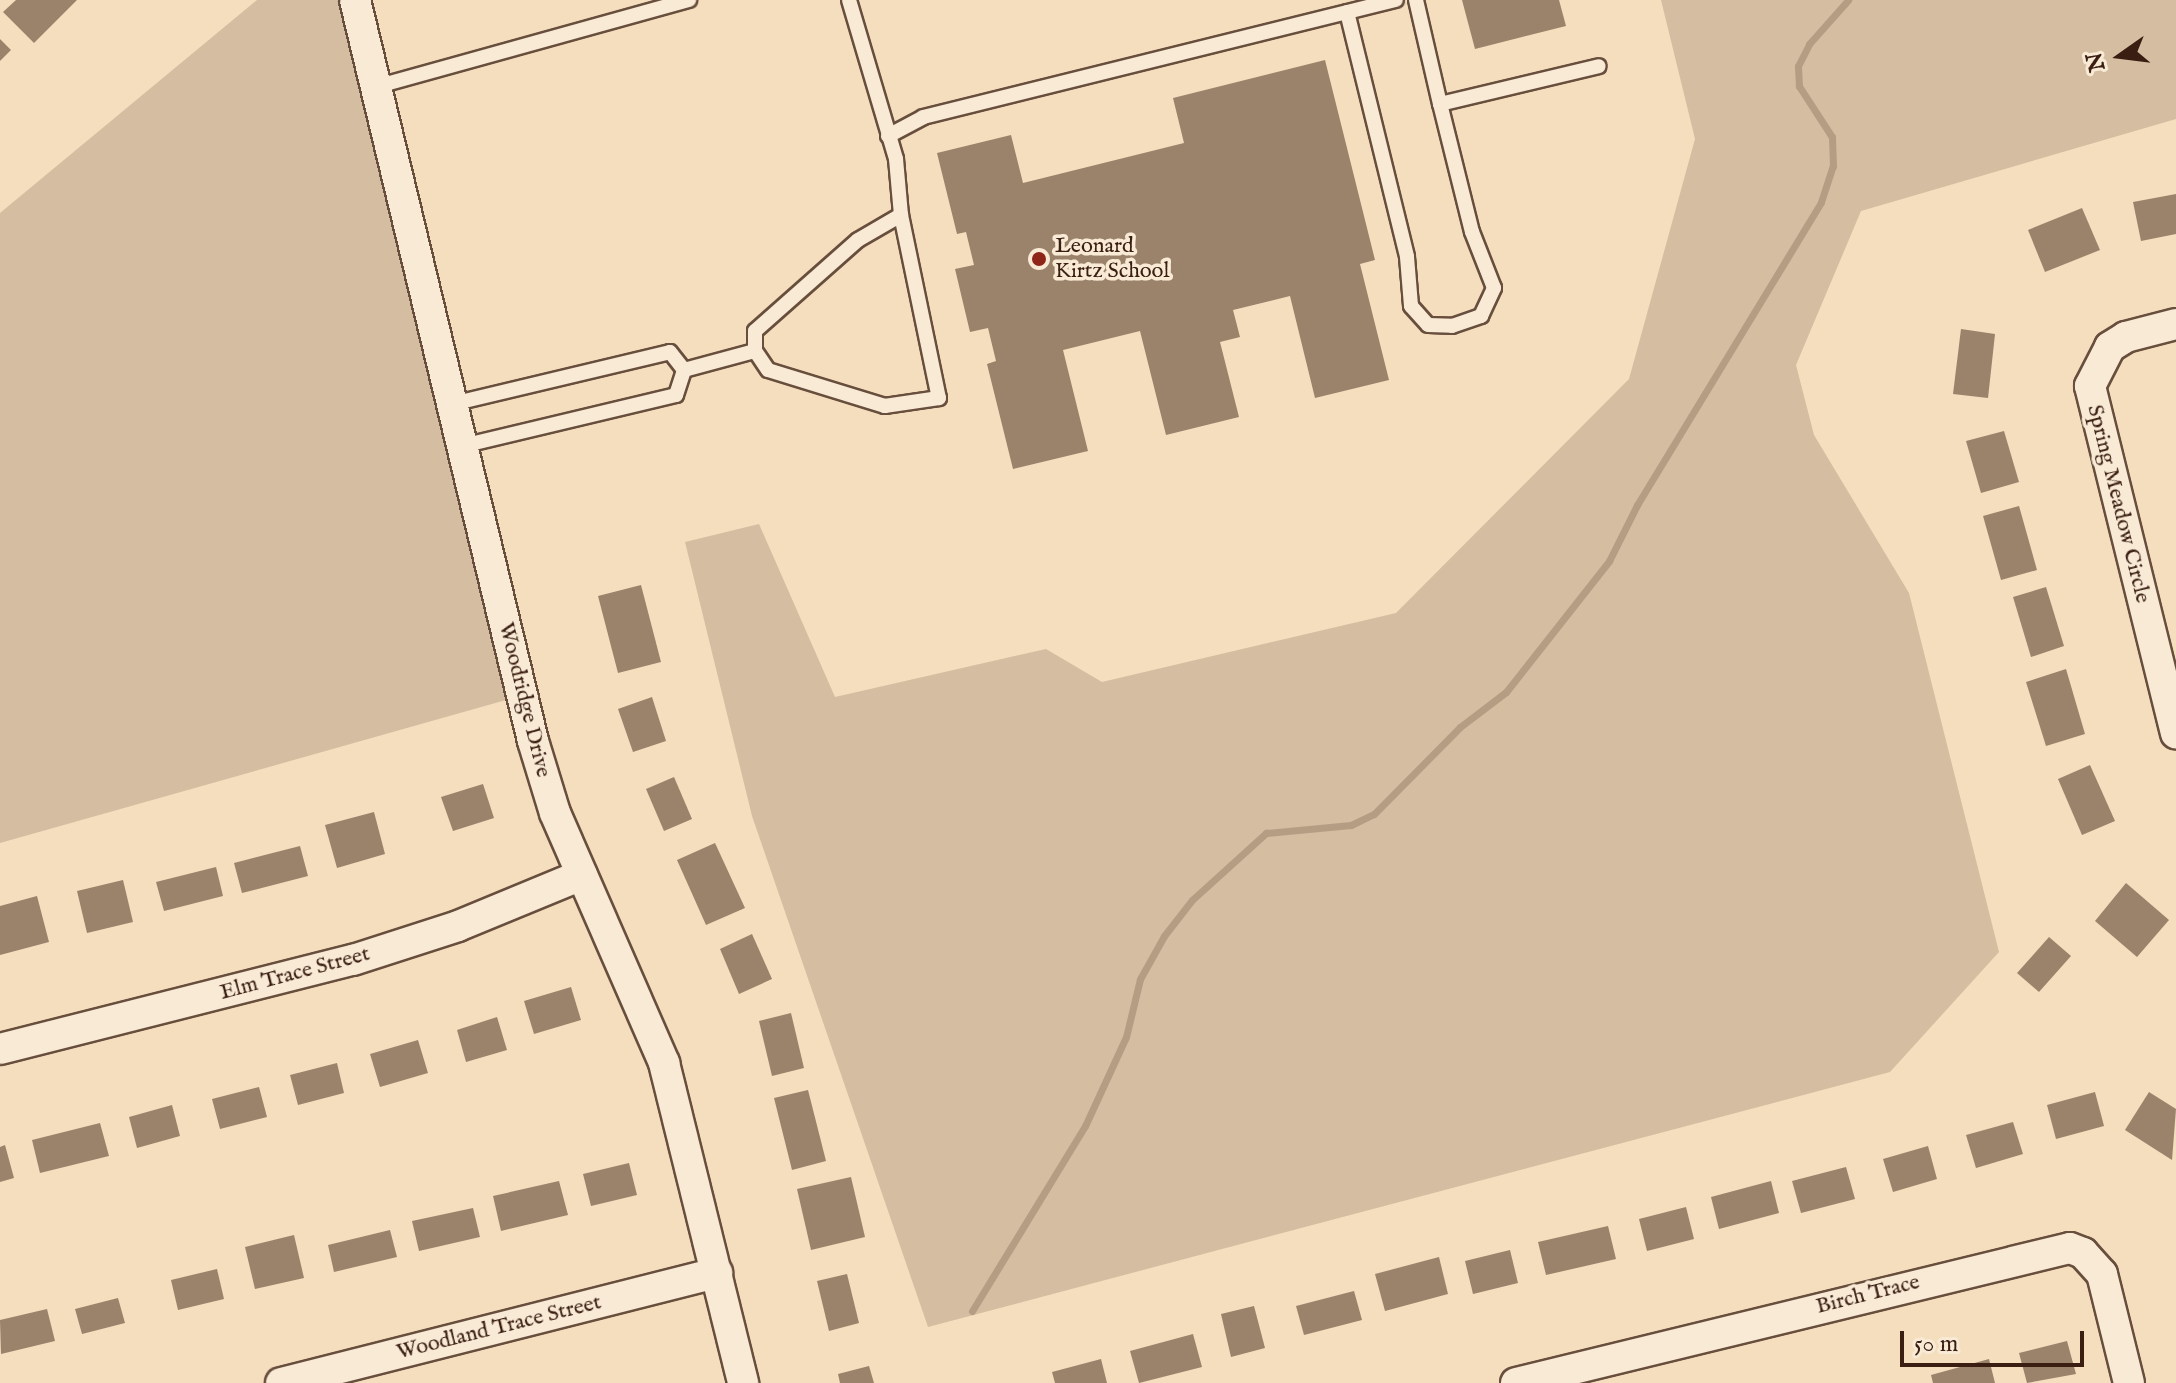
<!DOCTYPE html>
<style>
body{margin:0}
#map{position:relative;width:2176px;height:1383px;overflow:hidden;background:#f4debe;font-family:"IM FELL English",serif}
div>[style]{position:absolute}
.green>*{inset:0;background:#d4bda1}
.stream>*{height:7px;margin:-3.5px;padding:0 3.5px;transform-origin:3.5px;border-radius:3.5px;background:#b59d84}
.building>*{inset:0;background:#9b826b}
.roads{filter:drop-shadow(2px 0 #684e3d) drop-shadow(-2px 0 #684e3d) drop-shadow(0 2px #684e3d) drop-shadow(0 -2px #684e3d)}
.service>*{height:14px;margin:-7px;padding:0 7px;transform-origin:7px;border-radius:7px;background:#f8ead5}
.minor>*{height:30px;margin:-15px;padding:0 15px;transform-origin:15px;border-radius:15px;background:#f8ead5}
.dots>*{width:22px;height:22px;translate:-50% -50%;box-sizing:border-box;border:4px solid #f8ead5;border-radius:50%}
span{translate:-50% -50%;white-space:nowrap;text-align:center;line-height:1.15;-webkit-text-stroke:7px #f8ead5;paint-order:stroke}
.poi-label{font-size:22px;color:#3a1e12}
.left{translate:0 -50%;text-align:left}
.street-label{font-size:22px;color:#3a1e12}
.north{position:absolute;left:2080px;top:16px;width:80px;height:80px;-webkit-text-stroke:6px #f8ead5;paint-order:stroke;rotate:256deg;font-size:22px;font-weight:700;line-height:32px;text-align:center;color:#3a1e12}
.north::after{content:'';display:block;margin:auto;width:28px;height:36px;background:#3a1e12;clip-path:polygon(50% 0,100% 100%,50% 72%,0 100%)}
.scale{position:absolute;left:1900px;top:1331px;width:184px;height:36px;box-sizing:border-box;border:4px solid #3a1e12;border-top:0;padding-left:10px;font-size:24px;line-height:28px;white-space:nowrap;color:#3a1e12;-webkit-text-stroke:6px #f8ead5;paint-order:stroke}
</style>
<div id="map">
<div class="green">
<div style="clip-path:polygon(257px 0,338px 0,506px 700px,0 843px,0 213px)"></div>
<div style="clip-path:polygon(1661px 0,2176px 0,2176px 119px,1861px 211px,1796px 365px,1814px 435px,1909px 593px,1999px 952px,1890px 1072px,928px 1327px,752px 816px,685px 542px,759px 524px,835px 697px,1046px 649px,1102px 682px,1396px 613px,1629px 379px,1695px 139px)"></div>
</div>
<div class="stream">
<div style="left:972px;top:1311px;width:217px;rotate:-58.6deg"></div>
<div style="left:1085px;top:1126px;width:98px;rotate:-65.3deg"></div>
<div style="left:1126px;top:1037px;width:60px;rotate:-76.4deg"></div>
<div style="left:1140px;top:979px;width:49px;rotate:-60.8deg"></div>
<div style="left:1164px;top:936px;width:46px;rotate:-52.1deg"></div>
<div style="left:1192px;top:900px;width:100px;rotate:-42.2deg"></div>
<div style="left:1266px;top:833px;width:85px;rotate:-5.4deg"></div>
<div style="left:1351px;top:825px;width:25px;rotate:-26deg"></div>
<div style="left:1374px;top:814px;width:122px;rotate:-45.3deg"></div>
<div style="left:1460px;top:727px;width:58px;rotate:-37.3deg"></div>
<div style="left:1506px;top:692px;width:167px;rotate:-51.8deg"></div>
<div style="left:1609px;top:561px;width:63px;rotate:-63.4deg"></div>
<div style="left:1637px;top:505px;width:354px;rotate:-58.7deg"></div>
<div style="left:1821px;top:202px;width:38px;rotate:-72deg"></div>
<div style="left:1833px;top:166px;width:29px;rotate:-92deg"></div>
<div style="left:1832px;top:137px;width:61px;rotate:-122.9deg"></div>
<div style="left:1799px;top:86px;width:20px;rotate:-93deg"></div>
<div style="left:1798px;top:66px;width:25px;rotate:-63deg"></div>
<div style="left:1809px;top:44px;width:59px;rotate:-48.4deg"></div>
</div>
<div class="building">
<div style="clip-path:polygon(16px 0,77px 0,34px 43px,3px 12px)"></div>
<div style="clip-path:polygon(1462px 0,1559px 0,1566px 26px,1475px 49px)"></div>
<div style="clip-path:polygon(0 39px,11px 50px,0 61px)"></div>
<div style="clip-path:polygon(1325px 60px,1375px 260px,1360px 264px,1389px 380px,1315px 398px,1290px 296px,1233px 310px,1240px 337px,1220px 342px,1239px 417px,1166px 435px,1140px 331px,1063px 350px,1088px 451px,1013px 469px,987px 364px,996px 361px,988px 328px,970px 332px,955px 269px,974px 265px,966px 232px,957px 234px,937px 153px,1011px 135px,1023px 183px,1184px 143px,1173px 98px)"></div>
<div style="clip-path:polygon(2176px 194px,2176px 234px,2141px 241px,2133px 202px)"></div>
<div style="clip-path:polygon(2082px 208px,2100px 250px,2045px 272px,2028px 230px)"></div>
<div style="clip-path:polygon(1961px 329px,1995px 334px,1988px 398px,1953px 394px)"></div>
<div style="clip-path:polygon(2004px 431px,2019px 482px,1981px 493px,1966px 441px)"></div>
<div style="clip-path:polygon(2019px 506px,2037px 570px,2001px 580px,1983px 516px)"></div>
<div style="clip-path:polygon(641px 585px,661px 662px,618px 673px,598px 596px)"></div>
<div style="clip-path:polygon(2046px 587px,2064px 646px,2031px 657px,2013px 597px)"></div>
<div style="clip-path:polygon(2066px 669px,2085px 734px,2046px 746px,2026px 682px)"></div>
<div style="clip-path:polygon(652px 697px,666px 741px,633px 752px,618px 709px)"></div>
<div style="clip-path:polygon(2090px 765px,2115px 821px,2082px 835px,2058px 779px)"></div>
<div style="clip-path:polygon(674px 777px,692px 819px,664px 831px,646px 789px)"></div>
<div style="clip-path:polygon(483px 784px,494px 818px,453px 831px,441px 797px)"></div>
<div style="clip-path:polygon(374px 812px,385px 854px,337px 868px,325px 825px)"></div>
<div style="clip-path:polygon(715px 843px,745px 908px,706px 925px,677px 860px)"></div>
<div style="clip-path:polygon(300px 846px,308px 876px,242px 893px,234px 863px)"></div>
<div style="clip-path:polygon(216px 867px,223px 896px,164px 911px,156px 882px)"></div>
<div style="clip-path:polygon(123px 880px,133px 922px,87px 933px,77px 891px)"></div>
<div style="clip-path:polygon(2126px 883px,2169px 920px,2137px 957px,2095px 921px)"></div>
<div style="clip-path:polygon(37px 896px,49px 942px,0 955px,0 906px)"></div>
<div style="clip-path:polygon(752px 934px,772px 979px,739px 994px,720px 949px)"></div>
<div style="clip-path:polygon(2049px 937px,2071px 956px,2039px 992px,2017px 973px)"></div>
<div style="clip-path:polygon(571px 987px,581px 1020px,534px 1034px,524px 1001px)"></div>
<div style="clip-path:polygon(791px 1013px,804px 1068px,772px 1076px,759px 1021px)"></div>
<div style="clip-path:polygon(497px 1017px,507px 1050px,466px 1062px,457px 1030px)"></div>
<div style="clip-path:polygon(418px 1040px,428px 1073px,380px 1087px,370px 1054px)"></div>
<div style="clip-path:polygon(337px 1063px,344px 1093px,298px 1105px,290px 1075px)"></div>
<div style="clip-path:polygon(259px 1087px,267px 1117px,220px 1129px,212px 1099px)"></div>
<div style="clip-path:polygon(808px 1090px,826px 1161px,792px 1170px,774px 1098px)"></div>
<div style="clip-path:polygon(2095px 1092px,2104px 1126px,2056px 1139px,2047px 1105px)"></div>
<div style="clip-path:polygon(2149px 1092px,2176px 1109px,2172px 1160px,2125px 1130px)"></div>
<div style="clip-path:polygon(172px 1105px,180px 1136px,137px 1148px,129px 1117px)"></div>
<div style="clip-path:polygon(2013px 1122px,2023px 1154px,1976px 1168px,1966px 1135px)"></div>
<div style="clip-path:polygon(100px 1123px,109px 1156px,40px 1173px,32px 1140px)"></div>
<div style="clip-path:polygon(5px 1145px,14px 1178px,0 1182px,0 1147px)"></div>
<div style="clip-path:polygon(1928px 1146px,1937px 1179px,1893px 1192px,1883px 1159px)"></div>
<div style="clip-path:polygon(629px 1163px,637px 1195px,591px 1206px,583px 1174px)"></div>
<div style="clip-path:polygon(1846px 1167px,1855px 1199px,1801px 1213px,1792px 1181px)"></div>
<div style="clip-path:polygon(851px 1177px,865px 1237px,811px 1250px,797px 1189px)"></div>
<div style="clip-path:polygon(559px 1181px,568px 1215px,501px 1231px,493px 1196px)"></div>
<div style="clip-path:polygon(1771px 1181px,1779px 1213px,1719px 1229px,1711px 1197px)"></div>
<div style="clip-path:polygon(1686px 1207px,1694px 1239px,1647px 1251px,1639px 1219px)"></div>
<div style="clip-path:polygon(473px 1208px,480px 1237px,419px 1251px,412px 1221px)"></div>
<div style="clip-path:polygon(1608px 1226px,1616px 1259px,1546px 1275px,1538px 1242px)"></div>
<div style="clip-path:polygon(390px 1230px,397px 1257px,334px 1272px,328px 1245px)"></div>
<div style="clip-path:polygon(294px 1235px,304px 1278px,255px 1289px,245px 1247px)"></div>
<div style="clip-path:polygon(1510px 1250px,1518px 1283px,1473px 1294px,1465px 1261px)"></div>
<div style="clip-path:polygon(1439px 1257px,1448px 1294px,1385px 1311px,1375px 1274px)"></div>
<div style="clip-path:polygon(217px 1269px,224px 1299px,178px 1310px,171px 1280px)"></div>
<div style="clip-path:polygon(847px 1274px,859px 1323px,829px 1331px,817px 1281px)"></div>
<div style="clip-path:polygon(1354px 1291px,1362px 1320px,1304px 1335px,1296px 1306px)"></div>
<div style="clip-path:polygon(118px 1298px,125px 1323px,82px 1334px,75px 1309px)"></div>
<div style="clip-path:polygon(1254px 1306px,1265px 1348px,1231px 1357px,1221px 1314px)"></div>
<div style="clip-path:polygon(47px 1309px,55px 1341px,1px 1354px,0 1320px)"></div>
<div style="clip-path:polygon(1193px 1334px,1202px 1367px,1139px 1383px,1130px 1351px)"></div>
<div style="clip-path:polygon(2067px 1341px,2076px 1374px,2027px 1383px,2019px 1353px)"></div>
<div style="clip-path:polygon(1101px 1359px,1107px 1383px,1055px 1383px,1052px 1372px)"></div>
<div style="clip-path:polygon(1989px 1359px,1995px 1383px,1933px 1383px,1931px 1375px)"></div>
<div style="clip-path:polygon(869px 1366px,874px 1383px,840px 1383px,838px 1374px)"></div>
</div>
<div class="roads">
<div class="service">
<div style="left:849px;top:0;width:166px;rotate:73.5deg"></div>
<div style="left:896px;top:159px;width:56px;rotate:84.9deg"></div>
<div style="left:901px;top:215px;width:187px;rotate:78.3deg"></div>
<div style="left:939px;top:398px;width:55px;rotate:171.6deg"></div>
<div style="left:885px;top:406px;width:122px;rotate:-162.9deg"></div>
<div style="left:768px;top:370px;width:23px;rotate:-124deg"></div>
<div style="left:755px;top:351px;width:20px;rotate:-90deg"></div>
<div style="left:755px;top:331px;width:137px;rotate:-41.5deg"></div>
<div style="left:858px;top:240px;width:50px;rotate:-30.2deg"></div>
<div style="left:1416px;top:0;width:107px;rotate:77deg"></div>
<div style="left:1440px;top:104px;width:163px;rotate:-13.4deg"></div>
<div style="left:1347px;top:12px;width:252px;rotate:76.2deg"></div>
<div style="left:1407px;top:257px;width:49px;rotate:85.3deg"></div>
<div style="left:1411px;top:306px;width:25px;rotate:48deg"></div>
<div style="left:1428px;top:325px;width:24px;rotate:2deg"></div>
<div style="left:1452px;top:326px;width:31px;rotate:-19deg"></div>
<div style="left:1481px;top:316px;width:31px;rotate:-65deg"></div>
<div style="left:1494px;top:288px;width:60px;rotate:-111.4deg"></div>
<div style="left:1472px;top:232px;width:132px;rotate:-104deg"></div>
<div style="left:375px;top:87px;width:326px;rotate:-15.5deg"></div>
<div style="left:888px;top:136px;width:40px;rotate:-28deg"></div>
<div style="left:923px;top:117px;width:487px;rotate:-13.9deg"></div>
<div style="left:684px;top:370px;width:73px;rotate:-15deg"></div>
<div style="left:452px;top:404px;width:224px;rotate:-13.4deg"></div>
<div style="left:670px;top:352px;width:23px;rotate:52deg"></div>
<div style="left:462px;top:446px;width:220px;rotate:-13.4deg"></div>
<div style="left:676px;top:395px;width:26px;rotate:-72deg"></div>
</div>
<div class="minor">
<div style="left:355px;top:0;width:762px;rotate:76.49deg"></div>
<div style="left:533px;top:741px;width:75px;rotate:73deg"></div>
<div style="left:555px;top:813px;width:273px;rotate:66.4deg"></div>
<div style="left:664px;top:1063px;width:330px;rotate:76.1deg"></div>
<div style="left:2176px;top:324px;width:52px;rotate:165.4deg"></div>
<div style="left:2126px;top:337px;width:19px;rotate:148deg"></div>
<div style="left:2110px;top:347px;width:44px;rotate:117.1deg"></div>
<div style="left:2090px;top:386px;width:358px;rotate:76.1deg"></div>
<div style="left:0;top:1049px;width:364px;rotate:-14.2deg"></div>
<div style="left:353px;top:960px;width:110px;rotate:-17.9deg"></div>
<div style="left:458px;top:926px;width:134px;rotate:-22.4deg"></div>
<div style="left:281px;top:1383px;width:450px;rotate:-14.2deg"></div>
<div style="left:1516px;top:1383px;width:570px;rotate:-13.7deg"></div>
<div style="left:2070px;top:1248px;width:14px;rotate:21deg"></div>
<div style="left:2083px;top:1253px;width:28px;rotate:48deg"></div>
<div style="left:2102px;top:1274px;width:112px;rotate:76.1deg"></div>
</div>
</div>
<div class="dots">
<div style="left:1039px;top:259px;background:#8f2418"></div>
</div>
<div class="poi-label">
<span class="left" style="left:1055px;top:259px">Leonard<br>Kirtz School</span>
</div>
<div class="street-label">
<span style="left:2118px;top:504px;rotate:76deg">Spring Meadow Circle</span>
<span style="left:524px;top:700px;rotate:76deg">Woodridge Drive</span>
<span style="left:295px;top:974px;rotate:-15deg">Elm Trace Street</span>
<span style="left:1868px;top:1295px;rotate:-14deg">Birch Trace</span>
<span style="left:499px;top:1328px;rotate:-14deg">Woodland Trace Street</span>
</div>
<div class="north">N</div>
<div class="scale">50 m</div>
</div>
